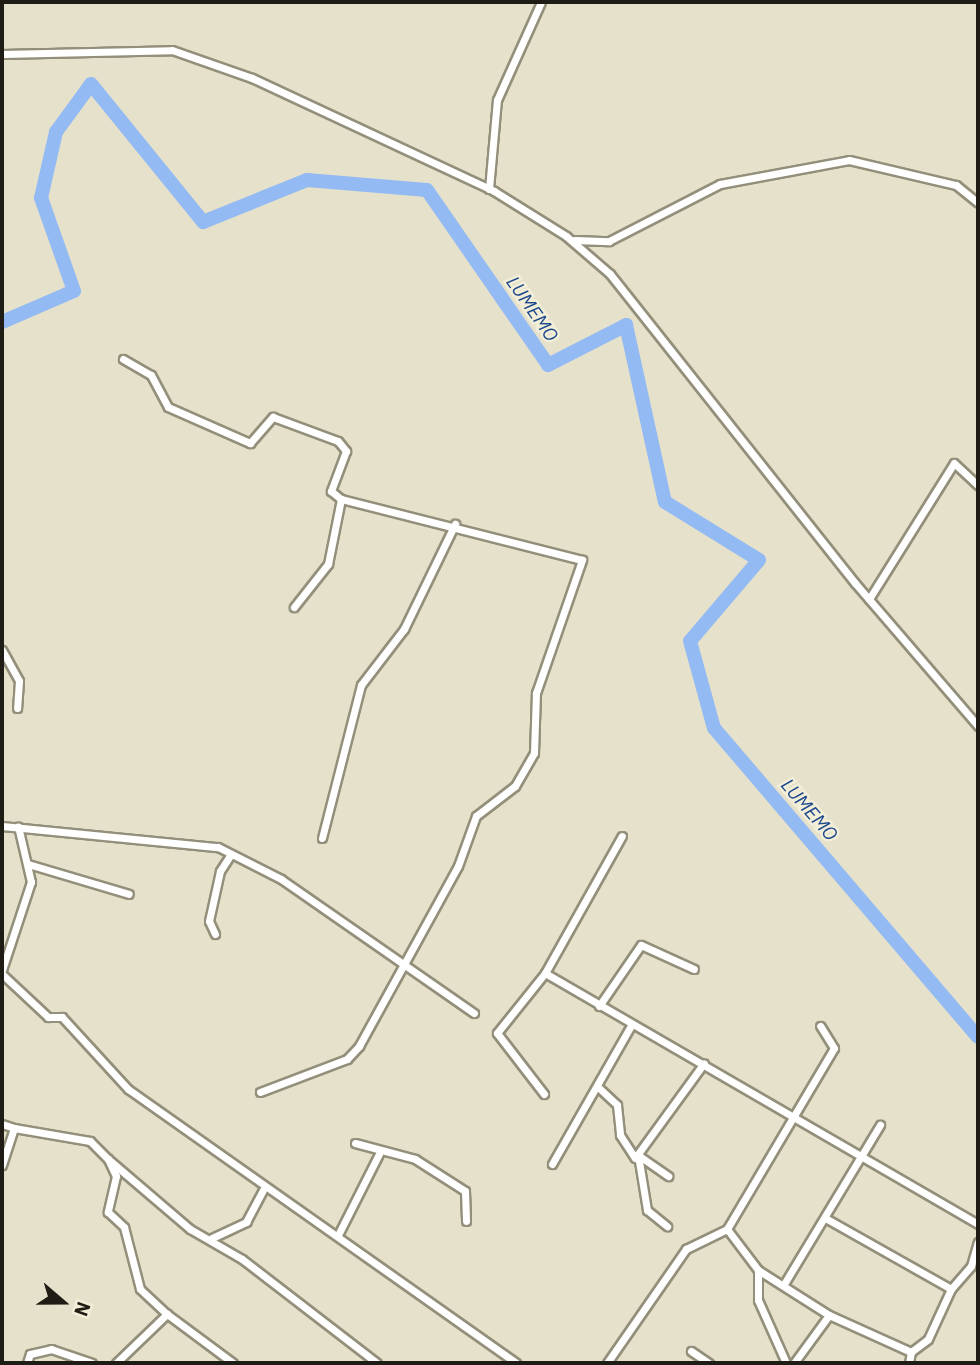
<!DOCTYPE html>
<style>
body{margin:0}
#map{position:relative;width:980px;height:1365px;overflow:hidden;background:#e5e1ca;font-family:"IBM Plex Sans",sans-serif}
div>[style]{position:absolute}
.river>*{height:14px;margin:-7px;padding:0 7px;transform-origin:7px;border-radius:7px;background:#94baf4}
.roads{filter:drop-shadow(2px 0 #938f7a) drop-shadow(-2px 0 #938f7a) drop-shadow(0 2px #938f7a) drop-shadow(0 -2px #938f7a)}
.street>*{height:7px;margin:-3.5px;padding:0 3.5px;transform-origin:3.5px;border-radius:3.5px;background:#fff}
span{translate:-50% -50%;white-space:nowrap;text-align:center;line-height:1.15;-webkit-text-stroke:5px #f2eed7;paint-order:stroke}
.water-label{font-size:19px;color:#1e498d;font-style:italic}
.frame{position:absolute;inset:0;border:4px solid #1e1c14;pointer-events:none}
.north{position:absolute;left:28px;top:1267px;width:70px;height:70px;-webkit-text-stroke:5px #f2eed7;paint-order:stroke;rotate:110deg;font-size:19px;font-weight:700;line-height:28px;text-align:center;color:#1e1c14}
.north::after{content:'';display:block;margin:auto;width:24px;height:32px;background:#1e1c14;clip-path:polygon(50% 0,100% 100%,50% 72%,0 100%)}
</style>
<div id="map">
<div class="river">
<div style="left:2px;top:322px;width:78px;rotate:-23.3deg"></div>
<div style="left:74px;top:291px;width:99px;rotate:-109.5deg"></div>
<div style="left:41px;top:198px;width:68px;rotate:-77.2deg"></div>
<div style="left:56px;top:132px;width:59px;rotate:-53.9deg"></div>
<div style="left:91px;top:84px;width:178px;rotate:50.9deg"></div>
<div style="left:203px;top:222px;width:112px;rotate:-22deg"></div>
<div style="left:307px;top:180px;width:120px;rotate:4.8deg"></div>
<div style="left:427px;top:190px;width:213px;rotate:55.3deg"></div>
<div style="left:548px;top:365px;width:88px;rotate:-27.1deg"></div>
<div style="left:626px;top:325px;width:181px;rotate:77.6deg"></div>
<div style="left:665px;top:502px;width:110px;rotate:31.7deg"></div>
<div style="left:759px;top:560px;width:106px;rotate:130.4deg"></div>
<div style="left:690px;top:641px;width:90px;rotate:74.6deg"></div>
<div style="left:714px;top:728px;width:406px;rotate:49.5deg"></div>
</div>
<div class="roads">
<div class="street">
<div style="left:2px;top:54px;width:170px;rotate:-1.3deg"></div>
<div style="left:172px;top:50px;width:85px;rotate:19.3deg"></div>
<div style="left:252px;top:78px;width:267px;rotate:25deg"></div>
<div style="left:494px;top:191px;width:85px;rotate:32deg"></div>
<div style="left:566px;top:236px;width:58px;rotate:40.8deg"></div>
<div style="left:610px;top:274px;width:394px;rotate:51.6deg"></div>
<div style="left:855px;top:583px;width:189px;rotate:49.3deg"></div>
<div style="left:489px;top:189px;width:89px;rotate:-84.9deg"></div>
<div style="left:497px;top:100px;width:107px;rotate:-65.8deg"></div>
<div style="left:575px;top:240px;width:34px;rotate:2deg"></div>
<div style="left:609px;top:241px;width:125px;rotate:-27.2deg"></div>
<div style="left:720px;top:184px;width:131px;rotate:-10.5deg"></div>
<div style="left:849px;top:160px;width:110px;rotate:13.2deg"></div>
<div style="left:956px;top:185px;width:28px;rotate:39deg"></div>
<div style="left:123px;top:359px;width:32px;rotate:30deg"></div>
<div style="left:151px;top:375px;width:36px;rotate:62deg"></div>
<div style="left:168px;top:407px;width:90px;rotate:23.7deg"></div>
<div style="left:250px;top:443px;width:35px;rotate:-49deg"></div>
<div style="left:273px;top:417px;width:69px;rotate:20.3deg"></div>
<div style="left:338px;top:441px;width:13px;rotate:51deg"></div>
<div style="left:346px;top:451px;width:43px;rotate:110.6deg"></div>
<div style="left:331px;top:491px;width:13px;rotate:39deg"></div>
<div style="left:869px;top:599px;width:160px;rotate:-58deg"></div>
<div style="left:954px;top:463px;width:33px;rotate:43deg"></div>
<div style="left:2px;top:650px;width:35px;rotate:61deg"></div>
<div style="left:19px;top:681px;width:27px;rotate:94deg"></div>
<div style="left:2px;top:826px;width:217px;rotate:5.6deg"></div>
<div style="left:218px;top:847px;width:71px;rotate:26.9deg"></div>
<div style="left:281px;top:879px;width:235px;rotate:34.8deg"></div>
<div style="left:322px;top:838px;width:158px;rotate:-75.7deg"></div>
<div style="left:361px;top:685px;width:71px;rotate:-52.5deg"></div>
<div style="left:404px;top:629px;width:117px;rotate:-64.1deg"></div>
<div style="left:28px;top:864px;width:105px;rotate:16.5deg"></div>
<div style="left:215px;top:934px;width:14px;rotate:-115deg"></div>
<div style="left:209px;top:921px;width:51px;rotate:-77.6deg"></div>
<div style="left:220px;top:871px;width:20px;rotate:-57deg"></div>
<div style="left:2px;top:970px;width:93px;rotate:-71.8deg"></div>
<div style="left:31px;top:882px;width:57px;rotate:-103.1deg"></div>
<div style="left:545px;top:973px;width:500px;rotate:30.1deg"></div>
<div style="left:2px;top:974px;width:63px;rotate:43.1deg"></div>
<div style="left:48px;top:1017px;width:14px"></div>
<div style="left:62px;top:1017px;width:98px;rotate:47.5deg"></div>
<div style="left:128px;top:1089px;width:475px;rotate:35.2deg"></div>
<div style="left:599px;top:1006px;width:74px;rotate:-55.5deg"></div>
<div style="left:641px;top:945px;width:58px;rotate:24.4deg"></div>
<div style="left:598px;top:1087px;width:26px;rotate:43deg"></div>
<div style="left:617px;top:1105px;width:30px;rotate:84deg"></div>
<div style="left:620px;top:1135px;width:27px;rotate:57deg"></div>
<div style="left:635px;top:1158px;width:117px;rotate:-54deg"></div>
<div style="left:260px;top:1092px;width:93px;rotate:-20.8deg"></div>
<div style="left:347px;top:1059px;width:18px;rotate:-47deg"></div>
<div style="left:359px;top:1046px;width:205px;rotate:-61.2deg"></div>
<div style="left:458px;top:866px;width:53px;rotate:-70.2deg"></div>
<div style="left:476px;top:816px;width:49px;rotate:-37.6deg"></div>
<div style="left:515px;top:786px;width:38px;rotate:-60deg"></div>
<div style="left:534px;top:753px;width:60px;rotate:-88.1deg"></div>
<div style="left:536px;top:693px;width:141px;rotate:-70.9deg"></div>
<div style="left:582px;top:560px;width:249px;rotate:-165.8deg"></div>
<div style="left:341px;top:499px;width:66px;rotate:101.3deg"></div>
<div style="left:328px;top:564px;width:55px;rotate:128.3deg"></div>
<div style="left:544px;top:1094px;width:77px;rotate:-127.6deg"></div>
<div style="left:497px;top:1033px;width:77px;rotate:-51.3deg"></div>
<div style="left:545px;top:973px;width:157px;rotate:-60.7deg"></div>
<div style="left:2px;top:1124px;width:13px;rotate:18deg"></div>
<div style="left:14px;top:1128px;width:39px;rotate:108deg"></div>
<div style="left:14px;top:1128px;width:77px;rotate:9.7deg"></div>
<div style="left:90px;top:1141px;width:25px;rotate:45deg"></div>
<div style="left:108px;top:1159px;width:19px;rotate:65deg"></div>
<div style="left:116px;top:1176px;width:37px;rotate:103deg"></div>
<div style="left:108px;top:1212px;width:22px;rotate:43deg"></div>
<div style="left:124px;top:1227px;width:64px;rotate:75.5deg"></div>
<div style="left:140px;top:1289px;width:37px;rotate:43deg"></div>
<div style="left:355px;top:1143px;width:62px;rotate:14.9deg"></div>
<div style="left:415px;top:1159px;width:59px;rotate:32.6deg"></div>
<div style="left:465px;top:1191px;width:30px;rotate:88deg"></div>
<div style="left:638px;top:1155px;width:56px;rotate:80.7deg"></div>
<div style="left:647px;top:1210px;width:26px;rotate:39deg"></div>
<div style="left:638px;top:1155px;width:37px;rotate:35deg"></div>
<div style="left:108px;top:1159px;width:108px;rotate:40.5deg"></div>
<div style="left:190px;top:1229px;width:60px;rotate:30deg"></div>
<div style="left:242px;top:1259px;width:170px;rotate:37.6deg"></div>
<div style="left:552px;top:1164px;width:158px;rotate:-60.3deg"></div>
<div style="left:827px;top:1219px;width:142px;rotate:29.4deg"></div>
<div style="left:727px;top:1229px;width:51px;rotate:52.9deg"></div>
<div style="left:758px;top:1270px;width:84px;rotate:32.4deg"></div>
<div style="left:829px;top:1315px;width:90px;rotate:24.3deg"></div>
<div style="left:911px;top:1352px;width:21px;rotate:-37deg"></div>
<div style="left:928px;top:1339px;width:55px;rotate:-65.3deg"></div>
<div style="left:951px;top:1289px;width:30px;rotate:-49deg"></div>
<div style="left:971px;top:1266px;width:25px;rotate:-74deg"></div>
<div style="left:338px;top:1235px;width:91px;rotate:-63.2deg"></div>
<div style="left:212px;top:1238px;width:38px;rotate:-25deg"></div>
<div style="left:246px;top:1222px;width:36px;rotate:-62deg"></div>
<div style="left:758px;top:1270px;width:30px;rotate:90deg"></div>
<div style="left:758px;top:1300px;width:69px;rotate:66deg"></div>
<div style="left:784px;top:1284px;width:186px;rotate:-58.9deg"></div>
<div style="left:691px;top:1351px;width:22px;rotate:34deg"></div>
<div style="left:27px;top:1363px;width:9px;rotate:-72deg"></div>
<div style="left:30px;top:1354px;width:22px;rotate:-13deg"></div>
<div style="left:51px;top:1349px;width:43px;rotate:18.9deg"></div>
<div style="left:116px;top:1363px;width:71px;rotate:-43.9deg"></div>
<div style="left:167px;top:1314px;width:82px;rotate:36.6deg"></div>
<div style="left:607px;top:1363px;width:139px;rotate:-55.3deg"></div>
<div style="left:686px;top:1249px;width:46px;rotate:-26deg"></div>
<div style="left:727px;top:1229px;width:210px;rotate:-59.4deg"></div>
<div style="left:834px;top:1048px;width:26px;rotate:-122deg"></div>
<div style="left:794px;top:1363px;width:59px;rotate:-53.9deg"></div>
<div style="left:909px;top:1363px;width:11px;rotate:-80deg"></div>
</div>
</div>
<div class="water-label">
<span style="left:532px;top:309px;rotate:55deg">LUMEMO</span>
<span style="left:809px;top:810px;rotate:49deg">LUMEMO</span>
</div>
<div class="frame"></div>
<div class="north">N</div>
</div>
